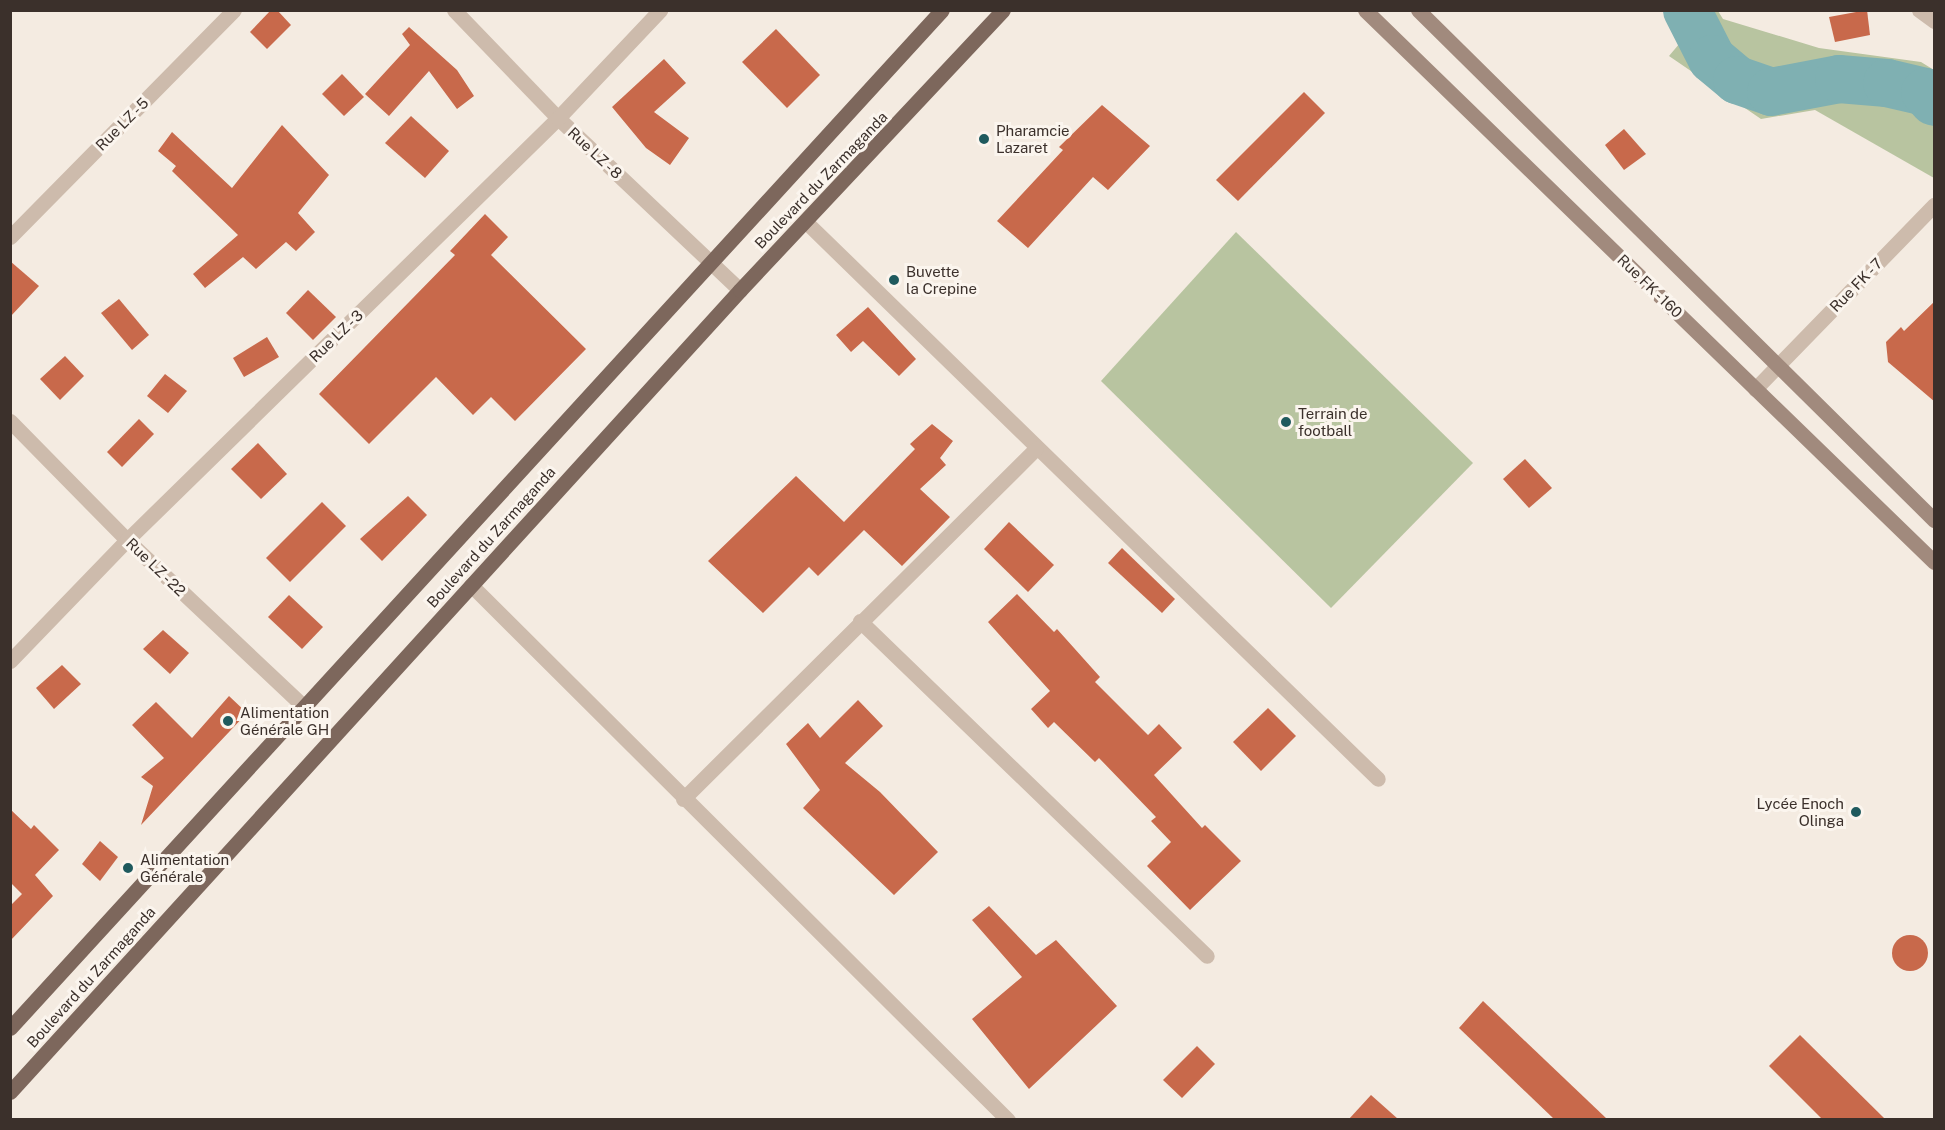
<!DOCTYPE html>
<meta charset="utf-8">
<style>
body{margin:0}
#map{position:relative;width:1945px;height:1130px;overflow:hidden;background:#f4ebe1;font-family:"Public Sans",sans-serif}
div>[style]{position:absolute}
.green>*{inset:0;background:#b8c4a0}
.river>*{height:48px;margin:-24px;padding:0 24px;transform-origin:24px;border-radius:24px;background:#7fb0b2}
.building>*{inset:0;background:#c8694b}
.round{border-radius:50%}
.street>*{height:15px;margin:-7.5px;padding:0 7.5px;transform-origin:7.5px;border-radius:7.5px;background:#cdbbac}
.secondary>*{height:15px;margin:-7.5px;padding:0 7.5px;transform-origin:7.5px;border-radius:7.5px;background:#a18a7d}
.primary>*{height:15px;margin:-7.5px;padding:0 7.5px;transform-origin:7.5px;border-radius:7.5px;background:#7d675c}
.dots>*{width:16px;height:16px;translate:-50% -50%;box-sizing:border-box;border:3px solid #fbf5ee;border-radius:50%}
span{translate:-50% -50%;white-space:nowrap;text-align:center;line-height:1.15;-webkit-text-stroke:6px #fbf5ee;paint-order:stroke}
.street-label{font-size:15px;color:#3b302b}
.poi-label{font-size:15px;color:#3b302b}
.left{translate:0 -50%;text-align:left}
.right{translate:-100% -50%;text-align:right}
.frame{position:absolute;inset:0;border:12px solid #3b302b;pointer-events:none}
</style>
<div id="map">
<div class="green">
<div style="clip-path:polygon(1718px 11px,1723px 19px,1819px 48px,1921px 62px,1934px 70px,1934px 178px,1815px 110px,1761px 119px,1669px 56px,1701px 18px,1696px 11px)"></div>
<div style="clip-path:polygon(1236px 232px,1473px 463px,1331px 608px,1101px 381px)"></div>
</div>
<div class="river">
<div style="left:1687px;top:10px;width:55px;rotate:63deg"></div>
<div style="left:1712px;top:59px;width:33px;rotate:40deg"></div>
<div style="left:1737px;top:80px;width:36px;rotate:19deg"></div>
<div style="left:1771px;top:92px;width:69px;rotate:-10.8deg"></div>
<div style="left:1839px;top:79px;width:48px;rotate:4.8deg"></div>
<div style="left:1887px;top:83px;width:39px;rotate:13deg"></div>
<div style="left:1925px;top:92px;width:13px;rotate:48deg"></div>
</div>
<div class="building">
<div style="clip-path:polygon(271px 10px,277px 10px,291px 25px,267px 49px,250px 32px)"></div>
<div style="clip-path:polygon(1867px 10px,1870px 35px,1835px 42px,1829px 17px)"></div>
<div style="clip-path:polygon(409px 27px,457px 70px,474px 96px,457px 109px,429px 71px,389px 116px,365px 94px,410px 45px,402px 34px)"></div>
<div style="clip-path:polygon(776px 29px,820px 75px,787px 108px,742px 62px)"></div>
<div style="clip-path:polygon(664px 59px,686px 83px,654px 112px,689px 138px,670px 165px,646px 148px,612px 107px)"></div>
<div style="clip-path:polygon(342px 74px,364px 97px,344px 116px,322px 94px)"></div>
<div style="clip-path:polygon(1304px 92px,1325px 113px,1238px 201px,1216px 180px)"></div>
<div style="clip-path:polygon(1102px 105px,1150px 146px,1108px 190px,1093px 177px,1028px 248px,997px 221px,1063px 150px,1059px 147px)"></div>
<div style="clip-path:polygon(411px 116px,449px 151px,425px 178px,385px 143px)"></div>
<div style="clip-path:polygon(282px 125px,329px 175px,298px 213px,315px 232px,296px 251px,286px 242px,256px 269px,243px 257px,205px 288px,193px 274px,238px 235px,172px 171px,176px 166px,158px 151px,172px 132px,232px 188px)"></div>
<div style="clip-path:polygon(1624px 129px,1646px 154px,1624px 170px,1605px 145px)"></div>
<div style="clip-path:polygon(485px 214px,508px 237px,491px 255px,586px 349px,515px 421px,491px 397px,473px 415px,436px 377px,369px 444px,319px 394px,455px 255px,450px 251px)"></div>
<div style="clip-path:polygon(10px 261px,39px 286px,10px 317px)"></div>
<div style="clip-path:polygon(308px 290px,336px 317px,313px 340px,286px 313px)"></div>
<div style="clip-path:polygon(119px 299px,149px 335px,132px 350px,101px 313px)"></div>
<div style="clip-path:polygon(1935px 301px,1935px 402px,1888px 362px,1886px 342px,1901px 327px,1904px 331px)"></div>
<div style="clip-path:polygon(868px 307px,916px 359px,899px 376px,863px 341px,851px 352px,836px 335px)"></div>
<div style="clip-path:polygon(267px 337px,279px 357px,244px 377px,233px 358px)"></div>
<div style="clip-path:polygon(65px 356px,84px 376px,60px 400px,40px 379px)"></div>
<div style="clip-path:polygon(165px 374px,187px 391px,168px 413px,147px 396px)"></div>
<div style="clip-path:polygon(139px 419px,154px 434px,122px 467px,107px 452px)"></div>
<div style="clip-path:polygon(932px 424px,953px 441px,940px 458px,946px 465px,920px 489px,950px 517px,902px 566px,864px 530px,818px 576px,809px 567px,763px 613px,708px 561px,796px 476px,844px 522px,915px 449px,910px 444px)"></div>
<div style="clip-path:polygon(258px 443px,287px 474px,261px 499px,231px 469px)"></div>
<div style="clip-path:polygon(1525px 459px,1552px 488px,1529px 508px,1503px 479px)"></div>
<div style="clip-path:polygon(408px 496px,427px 515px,382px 561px,360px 539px)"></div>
<div style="clip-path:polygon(322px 502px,346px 526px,290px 582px,266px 558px)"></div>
<div style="clip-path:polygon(1009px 522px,1054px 565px,1028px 592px,984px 549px)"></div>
<div style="clip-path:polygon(1122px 548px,1175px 599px,1162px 613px,1108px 563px)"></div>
<div style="clip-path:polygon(1017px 594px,1054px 632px,1057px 629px,1100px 677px,1095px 682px,1148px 735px,1159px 724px,1182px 748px,1154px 775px,1202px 828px,1205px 825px,1241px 861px,1190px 910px,1147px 866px,1171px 842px,1151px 821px,1156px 817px,1099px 758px,1095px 762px,1054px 722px,1048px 728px,1031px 709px,1050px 691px,988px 622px)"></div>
<div style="clip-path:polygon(289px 595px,323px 627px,302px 649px,268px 617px)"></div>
<div style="clip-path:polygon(163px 630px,189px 653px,170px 674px,143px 649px)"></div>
<div style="clip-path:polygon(62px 665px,81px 684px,54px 709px,36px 688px)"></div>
<div style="clip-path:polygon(229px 696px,247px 713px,141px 825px,153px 786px,141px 777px,164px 758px,132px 725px,156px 702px,192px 738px)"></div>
<div style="clip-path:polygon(858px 700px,883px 726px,845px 763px,880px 792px,938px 852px,894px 895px,803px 808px,820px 790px,786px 744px,808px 723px,820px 738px)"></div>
<div style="clip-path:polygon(1268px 708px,1296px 736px,1261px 771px,1233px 742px)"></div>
<div style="clip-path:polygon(10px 809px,31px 829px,34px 825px,59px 850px,35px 875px,53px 896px,10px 941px,10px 906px,22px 894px,10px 882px)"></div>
<div style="clip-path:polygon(100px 841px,118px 857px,100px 881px,82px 864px)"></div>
<div style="clip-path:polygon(989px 906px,1036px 955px,1056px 940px,1117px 1006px,1029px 1089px,972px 1019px,1022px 977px,972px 920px)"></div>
<div class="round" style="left:1892px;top:935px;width:36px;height:36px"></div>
<div style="clip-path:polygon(1483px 1001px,1607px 1119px,1554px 1119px,1459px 1028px)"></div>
<div style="clip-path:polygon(1800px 1035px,1885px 1119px,1822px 1119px,1769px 1066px)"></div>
<div style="clip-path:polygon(1197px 1046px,1215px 1064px,1182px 1098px,1163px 1080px)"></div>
<div style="clip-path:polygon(1371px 1095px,1398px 1119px,1349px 1119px)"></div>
</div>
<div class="street">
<div style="left:454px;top:10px;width:150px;rotate:46.1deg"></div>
<div style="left:558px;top:118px;width:250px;rotate:43.4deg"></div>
<div style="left:1919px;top:10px;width:19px;rotate:36deg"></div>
<div style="left:806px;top:222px;width:798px;rotate:44.24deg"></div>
<div style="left:10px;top:237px;width:319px;rotate:-45.4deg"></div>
<div style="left:1755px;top:389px;width:257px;rotate:-45.8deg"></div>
<div style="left:10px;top:421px;width:167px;rotate:45.5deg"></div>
<div style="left:127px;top:540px;width:245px;rotate:43.3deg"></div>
<div style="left:471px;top:585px;width:758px;rotate:44.89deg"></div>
<div style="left:860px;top:621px;width:482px;rotate:44deg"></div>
<div style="left:10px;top:661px;width:168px;rotate:-46deg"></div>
<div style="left:127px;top:540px;width:603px;rotate:-44.4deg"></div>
<div style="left:558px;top:118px;width:149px;rotate:-46.6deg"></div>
<div style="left:683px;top:799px;width:497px;rotate:-44.8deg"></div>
</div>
<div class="secondary">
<div style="left:1365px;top:10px;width:793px;rotate:44.13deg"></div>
<div style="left:1418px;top:10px;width:726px;rotate:44.66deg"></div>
</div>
<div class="primary">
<div style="left:10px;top:1028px;width:1380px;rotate:-47.53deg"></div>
<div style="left:10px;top:1092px;width:1084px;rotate:-47.69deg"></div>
<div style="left:740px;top:290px;width:384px;rotate:-46.8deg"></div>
</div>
<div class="dots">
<div style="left:984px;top:139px;background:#1f5a5e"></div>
<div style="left:894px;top:280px;background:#1f5a5e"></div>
<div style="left:1286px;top:422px;background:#1f5a5e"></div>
<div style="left:228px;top:721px;background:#1f5a5e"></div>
<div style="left:1856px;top:812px;background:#1f5a5e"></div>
<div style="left:128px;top:868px;background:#1f5a5e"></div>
</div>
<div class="street-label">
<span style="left:122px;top:124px;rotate:-45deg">Rue LZ - 5</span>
<span style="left:595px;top:153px;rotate:43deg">Rue LZ - 8</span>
<span style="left:821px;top:180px;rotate:-46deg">Boulevard du Zarmaganda</span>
<span style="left:1856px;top:285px;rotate:-46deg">Rue FK - 7</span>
<span style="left:1650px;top:286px;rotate:44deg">Rue FK - 160</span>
<span style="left:336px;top:336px;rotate:-44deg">Rue LZ - 3</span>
<span style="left:491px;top:537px;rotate:-48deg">Boulevard du Zarmaganda</span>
<span style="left:156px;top:567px;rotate:44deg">Rue LZ - 22</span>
<span style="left:91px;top:977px;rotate:-48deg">Boulevard du Zarmaganda</span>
</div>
<div class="poi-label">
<span class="left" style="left:996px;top:139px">Pharamcie<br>Lazaret</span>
<span class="left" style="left:906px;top:280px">Buvette<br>la Crepine</span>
<span class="left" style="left:1298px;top:422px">Terrain de<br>football</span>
<span class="left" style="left:240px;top:721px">Alimentation<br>Générale GH</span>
<span class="right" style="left:1844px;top:812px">Lycée Enoch<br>Olinga</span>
<span class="left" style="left:140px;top:868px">Alimentation<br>Générale</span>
</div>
<div class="frame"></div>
</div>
